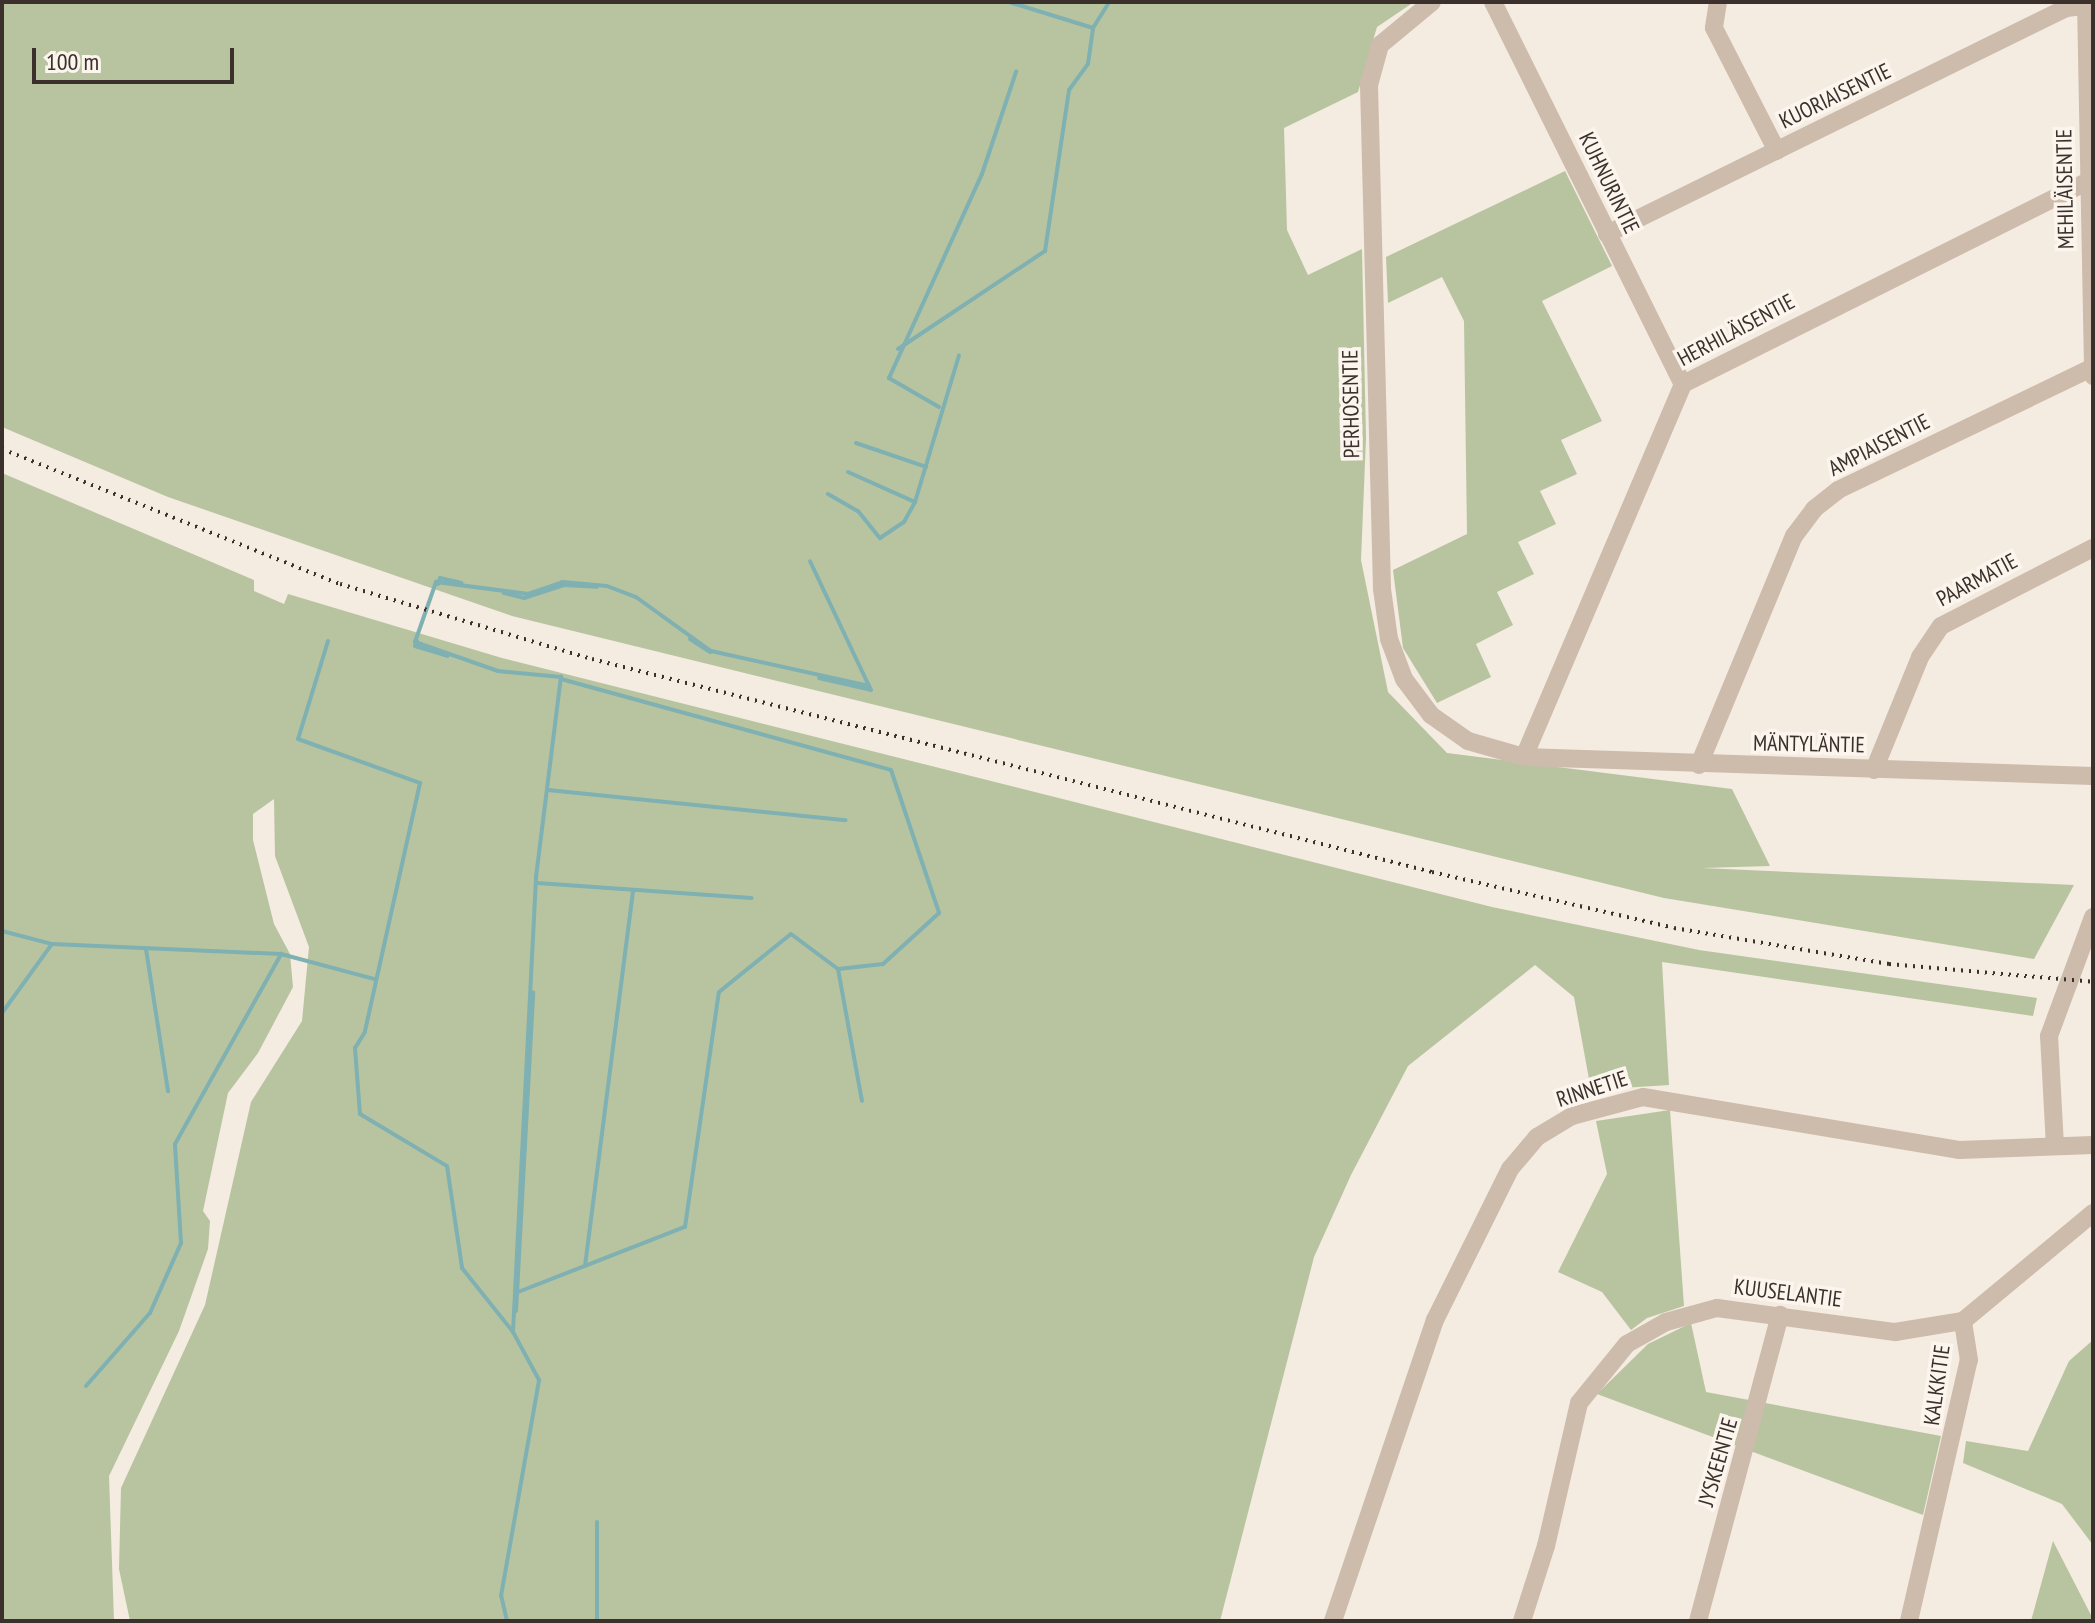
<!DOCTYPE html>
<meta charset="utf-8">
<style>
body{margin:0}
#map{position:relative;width:2095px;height:1623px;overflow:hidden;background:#f4ebe1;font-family:"PT Sans Narrow",sans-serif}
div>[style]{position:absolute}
.green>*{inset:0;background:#b8c4a0}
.stream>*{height:4px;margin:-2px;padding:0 2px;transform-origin:2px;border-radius:2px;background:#7fb0b2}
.minor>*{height:18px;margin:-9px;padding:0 9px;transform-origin:9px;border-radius:9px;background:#cdbbac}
.rail>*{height:4px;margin-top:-2px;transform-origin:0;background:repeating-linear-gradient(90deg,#3b302b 0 2px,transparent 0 8px)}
span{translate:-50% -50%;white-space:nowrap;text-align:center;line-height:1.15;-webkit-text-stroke:7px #fbf5ee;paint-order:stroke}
.street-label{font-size:22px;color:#3b302b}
.frame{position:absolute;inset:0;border:4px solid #3b302b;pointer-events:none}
.scale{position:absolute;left:32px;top:48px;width:202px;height:36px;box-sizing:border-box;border:4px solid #3b302b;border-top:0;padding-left:10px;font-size:24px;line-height:28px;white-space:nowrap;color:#3b302b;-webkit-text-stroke:6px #fbf5ee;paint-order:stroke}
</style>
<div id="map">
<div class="green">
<div style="clip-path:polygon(2px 2px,1414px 2px,1377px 27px,1358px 92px,1284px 128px,1287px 230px,1308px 275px,1362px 249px,1366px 438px,1361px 560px,1388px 692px,1447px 753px,1732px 789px,1770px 866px,1702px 868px,2074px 885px,2034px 959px,1664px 898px,512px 616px,168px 497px,2px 427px)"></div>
<div style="clip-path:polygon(1565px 171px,1612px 266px,1542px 301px,1602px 421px,1561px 440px,1577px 474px,1540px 491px,1556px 524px,1518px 542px,1534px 574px,1497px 592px,1513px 625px,1476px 644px,1491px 677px,1437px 703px,1403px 648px,1393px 570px,1467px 534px,1464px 321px,1442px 277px,1388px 303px,1386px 257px)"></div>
<div style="clip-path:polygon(2px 473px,254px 580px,254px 591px,284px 604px,288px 594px,502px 658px,1492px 907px,1699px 950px,2037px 998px,2033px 1016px,1662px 962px,1669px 1085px,1591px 1090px,1574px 997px,1535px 965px,1408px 1066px,1351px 1175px,1314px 1257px,1220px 1621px,130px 1621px,119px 1569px,121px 1488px,205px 1305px,251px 1102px,302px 1021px,309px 947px,275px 856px,274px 799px,253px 814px,253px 840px,274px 924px,290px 954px,293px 987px,258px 1053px,228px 1093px,203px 1211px,210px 1221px,208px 1249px,179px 1331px,109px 1476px,114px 1621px,2px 1621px)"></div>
<div style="clip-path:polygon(1670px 1110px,1684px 1306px,1647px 1318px,1631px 1330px,1602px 1292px,1558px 1272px,1607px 1174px,1596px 1121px)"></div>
<div style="clip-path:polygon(1691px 1323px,1706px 1392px,1941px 1436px,1923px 1515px,1597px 1394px,1648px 1344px)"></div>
<div style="clip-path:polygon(2093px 1340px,2093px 1545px,2062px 1504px,1963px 1463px,1966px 1441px,2028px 1451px,2069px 1361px)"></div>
<div style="clip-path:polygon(2053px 1541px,2093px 1619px,2093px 1621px,2031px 1621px)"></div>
</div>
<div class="stream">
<div style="left:1009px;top:2px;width:88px;rotate:17.2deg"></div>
<div style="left:898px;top:349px;width:177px;rotate:-33.7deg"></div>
<div style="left:1045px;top:251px;width:163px;rotate:-81.5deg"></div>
<div style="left:1069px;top:90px;width:32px;rotate:-54deg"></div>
<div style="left:1088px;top:64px;width:36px;rotate:-82deg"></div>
<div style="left:1093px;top:28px;width:31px;rotate:-58deg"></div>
<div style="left:939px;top:407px;width:58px;rotate:-149.9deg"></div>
<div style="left:889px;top:378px;width:224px;rotate:-65.5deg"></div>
<div style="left:982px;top:174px;width:108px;rotate:-71.6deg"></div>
<div style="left:856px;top:443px;width:74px;rotate:18.9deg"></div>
<div style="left:848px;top:472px;width:73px;rotate:24.1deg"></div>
<div style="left:828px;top:494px;width:34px;rotate:30deg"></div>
<div style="left:858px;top:511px;width:35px;rotate:51deg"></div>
<div style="left:880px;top:538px;width:29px;rotate:-34deg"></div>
<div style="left:904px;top:522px;width:23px;rotate:-61deg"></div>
<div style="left:915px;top:502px;width:153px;rotate:-73.3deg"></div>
<div style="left:438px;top:584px;width:6px;rotate:-72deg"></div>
<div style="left:440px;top:578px;width:22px;rotate:13deg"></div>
<div style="left:504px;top:593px;width:21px;rotate:14deg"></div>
<div style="left:524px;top:598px;width:42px;rotate:-18deg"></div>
<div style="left:564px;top:585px;width:33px;rotate:3deg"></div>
<div style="left:690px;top:639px;width:24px;rotate:33deg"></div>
<div style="left:328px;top:641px;width:102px;rotate:107deg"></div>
<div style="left:298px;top:739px;width:130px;rotate:19.8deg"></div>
<div style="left:420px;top:783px;width:255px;rotate:102.5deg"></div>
<div style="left:365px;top:1032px;width:19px;rotate:122deg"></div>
<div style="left:355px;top:1048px;width:66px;rotate:85.7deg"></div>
<div style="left:360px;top:1114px;width:101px;rotate:30.9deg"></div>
<div style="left:447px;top:1166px;width:103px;rotate:81.6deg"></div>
<div style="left:462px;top:1268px;width:82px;rotate:51.4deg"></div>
<div style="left:417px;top:641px;width:5px;rotate:112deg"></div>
<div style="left:415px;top:646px;width:34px;rotate:17deg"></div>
<div style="left:819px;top:678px;width:53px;rotate:13deg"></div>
<div style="left:871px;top:690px;width:7px;rotate:-117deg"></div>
<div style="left:561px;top:679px;width:342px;rotate:15.4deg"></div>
<div style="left:891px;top:770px;width:151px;rotate:71.4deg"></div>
<div style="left:939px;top:913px;width:76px;rotate:137.7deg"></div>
<div style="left:883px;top:964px;width:45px;rotate:173.7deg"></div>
<div style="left:548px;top:790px;width:299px;rotate:5.8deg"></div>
<div style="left:537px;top:883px;width:215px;rotate:4deg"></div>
<div style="left:2px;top:931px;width:52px;rotate:14.6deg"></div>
<div style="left:52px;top:944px;width:229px;rotate:2.5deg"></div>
<div style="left:281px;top:954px;width:96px;rotate:15deg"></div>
<div style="left:146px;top:949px;width:144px;rotate:81.2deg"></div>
<div style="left:2px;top:1013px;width:85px;rotate:-54.1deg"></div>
<div style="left:585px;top:1266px;width:379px;rotate:-82.7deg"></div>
<div style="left:518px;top:1292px;width:179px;rotate:-21.3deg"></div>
<div style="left:685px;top:1227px;width:237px;rotate:-81.8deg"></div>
<div style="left:719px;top:992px;width:92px;rotate:-38.9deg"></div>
<div style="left:791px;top:934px;width:59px;rotate:36.7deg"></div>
<div style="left:838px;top:969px;width:134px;rotate:79.7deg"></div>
<div style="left:516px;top:1311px;width:319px;rotate:-86.9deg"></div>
<div style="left:86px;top:1386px;width:97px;rotate:-48.8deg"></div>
<div style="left:150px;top:1313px;width:77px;rotate:-66.1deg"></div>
<div style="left:181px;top:1243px;width:99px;rotate:-93.5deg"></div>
<div style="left:175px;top:1144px;width:218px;rotate:-60.8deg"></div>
<div style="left:507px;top:1621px;width:26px;rotate:-103deg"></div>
<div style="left:501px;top:1596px;width:219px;rotate:-80deg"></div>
<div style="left:539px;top:1380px;width:55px;rotate:-118.4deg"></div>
<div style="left:513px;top:1332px;width:456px;rotate:-87.1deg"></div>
<div style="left:536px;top:877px;width:202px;rotate:-82.9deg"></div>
<div style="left:561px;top:677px;width:63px;rotate:-174.6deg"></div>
<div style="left:498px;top:671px;width:88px;rotate:-160.7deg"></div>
<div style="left:415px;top:642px;width:64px;rotate:-70.7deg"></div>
<div style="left:436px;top:582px;width:93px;rotate:7.4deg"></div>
<div style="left:528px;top:594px;width:36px;rotate:-19deg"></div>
<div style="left:562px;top:582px;width:45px;rotate:5.1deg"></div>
<div style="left:607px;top:586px;width:31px;rotate:21deg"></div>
<div style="left:636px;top:597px;width:92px;rotate:35.8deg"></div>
<div style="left:711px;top:651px;width:162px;rotate:12.5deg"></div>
<div style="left:869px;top:686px;width:138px;rotate:-115.3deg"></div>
<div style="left:597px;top:1621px;width:99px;rotate:-90deg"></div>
</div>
<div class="minor">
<div style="left:1432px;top:2px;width:67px;rotate:140.4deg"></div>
<div style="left:1380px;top:45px;width:41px;rotate:105.4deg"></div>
<div style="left:1369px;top:85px;width:504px;rotate:88.52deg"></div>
<div style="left:1382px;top:589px;width:50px;rotate:82deg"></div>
<div style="left:1389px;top:639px;width:43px;rotate:69.4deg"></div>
<div style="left:1404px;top:679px;width:45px;rotate:53.1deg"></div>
<div style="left:1431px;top:715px;width:45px;rotate:35.1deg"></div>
<div style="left:1468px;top:741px;width:58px;rotate:15.9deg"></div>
<div style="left:1524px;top:757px;width:569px;rotate:1.91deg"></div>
<div style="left:1493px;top:2px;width:427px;rotate:63.6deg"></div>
<div style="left:1718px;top:2px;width:26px;rotate:99deg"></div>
<div style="left:1714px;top:28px;width:138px;rotate:62.9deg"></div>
<div style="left:2086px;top:2px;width:374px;rotate:88.9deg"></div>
<div style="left:1607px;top:234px;width:512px;rotate:-26.21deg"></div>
<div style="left:2066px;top:8px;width:20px;rotate:-6deg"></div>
<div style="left:1524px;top:757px;width:405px;rotate:-66.9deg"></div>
<div style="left:1683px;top:384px;width:454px;rotate:-26.6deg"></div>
<div style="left:1699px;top:765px;width:248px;rotate:-67.5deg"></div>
<div style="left:1794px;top:536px;width:34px;rotate:-53deg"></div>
<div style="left:1814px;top:509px;width:31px;rotate:-38deg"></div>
<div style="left:1838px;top:490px;width:282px;rotate:-25.7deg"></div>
<div style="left:1874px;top:770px;width:122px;rotate:-67.8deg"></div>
<div style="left:1920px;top:657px;width:37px;rotate:-56deg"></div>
<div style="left:1941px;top:626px;width:171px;rotate:-27.2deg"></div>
<div style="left:2055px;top:1146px;width:110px;rotate:-93.1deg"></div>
<div style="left:2049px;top:1036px;width:127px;rotate:-69.7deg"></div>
<div style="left:1333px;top:1621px;width:318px;rotate:-71.3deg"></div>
<div style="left:1435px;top:1320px;width:169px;rotate:-63.6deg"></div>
<div style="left:1510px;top:1169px;width:42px;rotate:-49.8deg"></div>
<div style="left:1537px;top:1137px;width:41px;rotate:-31deg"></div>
<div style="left:1572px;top:1116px;width:73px;rotate:-15deg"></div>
<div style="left:1643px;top:1097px;width:320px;rotate:9.5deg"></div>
<div style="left:1959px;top:1150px;width:134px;rotate:-2.1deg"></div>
<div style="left:1522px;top:1621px;width:79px;rotate:-72.3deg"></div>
<div style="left:1546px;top:1546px;width:147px;rotate:-77deg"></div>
<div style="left:1579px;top:1403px;width:76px;rotate:-50.9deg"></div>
<div style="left:1627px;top:1344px;width:45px;rotate:-29.4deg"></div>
<div style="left:1666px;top:1322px;width:53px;rotate:-15.4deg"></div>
<div style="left:1717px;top:1308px;width:180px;rotate:7.7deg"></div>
<div style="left:1895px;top:1332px;width:69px;rotate:-9.2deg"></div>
<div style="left:1698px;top:1621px;width:317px;rotate:-75deg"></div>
<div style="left:1909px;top:1621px;width:268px;rotate:-77.1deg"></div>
<div style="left:1969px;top:1360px;width:39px;rotate:-99deg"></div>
<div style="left:1963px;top:1321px;width:169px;rotate:-39.7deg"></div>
</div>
<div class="rail">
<div style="left:2px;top:449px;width:364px;rotate:21.8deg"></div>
<div style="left:340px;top:584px;width:263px;rotate:16.6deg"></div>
<div style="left:592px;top:659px;width:867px;rotate:14.23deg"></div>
<div style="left:1432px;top:872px;width:248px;rotate:13deg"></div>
<div style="left:1674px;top:928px;width:218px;rotate:9.5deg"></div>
<div style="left:1889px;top:964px;width:205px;rotate:5deg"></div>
</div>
<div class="street-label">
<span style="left:1835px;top:96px;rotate:-26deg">KUORIAISENTIE</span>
<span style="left:1609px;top:183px;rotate:64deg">KUHNURINTIE</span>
<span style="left:2065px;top:189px;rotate:-91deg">MEHILÄISENTIE</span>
<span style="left:1736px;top:330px;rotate:-28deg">HERHILÄISENTIE</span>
<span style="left:1351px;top:404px;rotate:-91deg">PERHOSENTIE</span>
<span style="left:1879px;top:445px;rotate:-27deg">AMPIAISENTIE</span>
<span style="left:1977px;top:580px;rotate:-28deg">PAARMATIE</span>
<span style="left:1809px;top:744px;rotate:1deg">MÄNTYLÄNTIE</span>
<span style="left:1592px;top:1089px;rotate:-18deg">RINNETIE</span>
<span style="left:1788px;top:1293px;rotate:7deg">KUUSELANTIE</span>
<span style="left:1937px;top:1385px;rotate:-82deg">KALKKITIE</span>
<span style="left:1718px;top:1462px;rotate:-74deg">JYSKEENTIE</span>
</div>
<div class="frame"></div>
<div class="scale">100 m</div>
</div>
